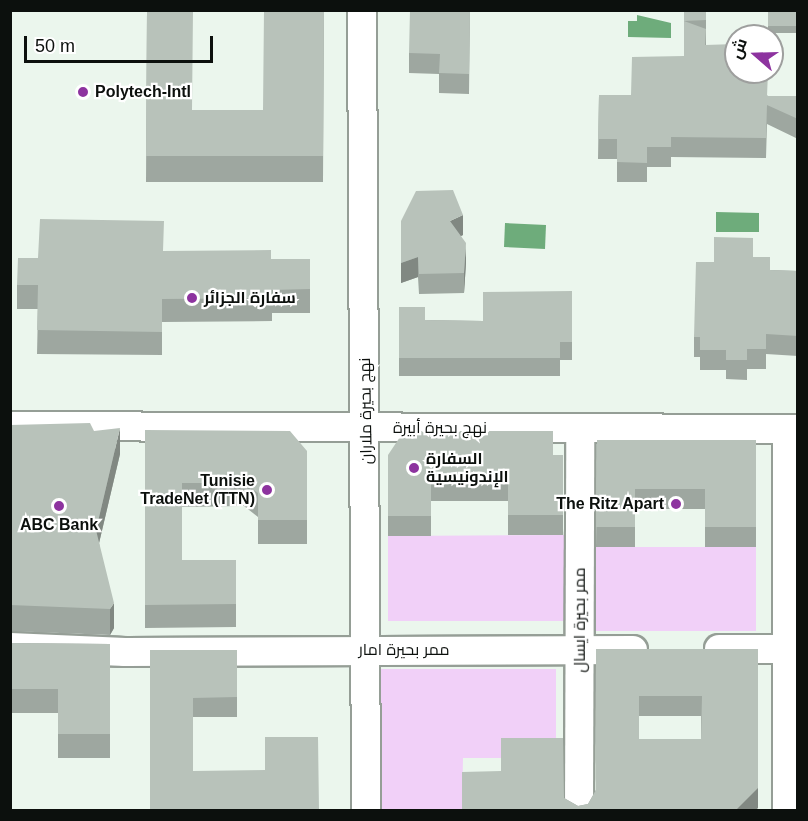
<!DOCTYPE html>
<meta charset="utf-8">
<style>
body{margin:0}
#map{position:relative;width:808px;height:821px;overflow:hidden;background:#ebf6ed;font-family:Arial,Cairo,sans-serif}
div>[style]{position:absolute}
.green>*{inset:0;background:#f1d0f8}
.water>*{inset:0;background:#6eac7b}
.roads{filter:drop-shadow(2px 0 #959e96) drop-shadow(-2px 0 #959e96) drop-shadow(0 2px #959e96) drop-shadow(0 -2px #959e96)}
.minor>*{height:28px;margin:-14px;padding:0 14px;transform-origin:14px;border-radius:14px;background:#fff}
.wall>*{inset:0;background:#9ea7a0}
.shaded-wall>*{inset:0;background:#818882}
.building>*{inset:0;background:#b8c2ba}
.dots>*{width:16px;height:16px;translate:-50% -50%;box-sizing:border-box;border:3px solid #fff;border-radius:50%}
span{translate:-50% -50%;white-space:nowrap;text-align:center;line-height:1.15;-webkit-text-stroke:4.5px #fff;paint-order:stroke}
.poi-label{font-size:16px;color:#0c100d;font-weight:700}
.left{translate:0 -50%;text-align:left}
.right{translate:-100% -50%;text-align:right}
.street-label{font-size:16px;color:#0c100d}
.frame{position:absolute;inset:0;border:12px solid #0c100d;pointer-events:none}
.north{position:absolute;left:724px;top:24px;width:60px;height:60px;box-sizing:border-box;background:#fff;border:2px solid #9e9f9e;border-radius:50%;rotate:290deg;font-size:16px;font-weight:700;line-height:24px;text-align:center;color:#0c100d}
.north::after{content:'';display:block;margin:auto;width:21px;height:27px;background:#8d339f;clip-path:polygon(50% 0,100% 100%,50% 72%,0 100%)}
.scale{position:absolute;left:24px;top:36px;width:189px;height:27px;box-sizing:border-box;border:3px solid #0c100d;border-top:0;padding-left:8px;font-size:18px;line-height:21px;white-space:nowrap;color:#0c100d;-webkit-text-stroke:4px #fff;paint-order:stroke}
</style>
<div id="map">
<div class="green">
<div style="clip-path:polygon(564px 535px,564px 621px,388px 621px,388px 536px)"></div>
<div style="clip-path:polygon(596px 547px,756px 547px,756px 631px,596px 631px)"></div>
<div style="clip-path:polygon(379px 669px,556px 669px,556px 758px,463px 758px,462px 810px,379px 810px)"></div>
</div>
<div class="water">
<div style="clip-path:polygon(637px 15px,671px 23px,671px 38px,628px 37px,628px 21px,637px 21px)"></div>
<div style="clip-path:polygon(716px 212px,759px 213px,759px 232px,716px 232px)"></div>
<div style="clip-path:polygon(505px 223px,546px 225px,545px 249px,504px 247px)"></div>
</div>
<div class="roads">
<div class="minor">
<div style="left:362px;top:10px;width:800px;rotate:89.71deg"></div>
<div style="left:10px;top:426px;width:788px;rotate:0.22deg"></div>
<div style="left:10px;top:647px;width:115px;rotate:2.5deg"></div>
<div style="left:125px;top:652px;width:508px;rotate:-0.23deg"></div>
<div style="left:719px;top:649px;width:79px"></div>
<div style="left:579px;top:810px;width:381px;rotate:-89.8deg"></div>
<div style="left:787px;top:810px;width:381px;rotate:-90deg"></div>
</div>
</div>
<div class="wall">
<div style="clip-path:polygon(147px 10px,192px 110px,263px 110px,324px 10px,323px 182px,146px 182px)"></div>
<div style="clip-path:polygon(470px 10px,469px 94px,439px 93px,439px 74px,409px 73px,409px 53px)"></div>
<div style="clip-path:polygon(684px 10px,706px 10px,706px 45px,768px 96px,798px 96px,798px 139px,767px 124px,766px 158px,671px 157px,671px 167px,647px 167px,647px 182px,617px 182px,617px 159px,598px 159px,599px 95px,631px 95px,684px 56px)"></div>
<div style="clip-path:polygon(768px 10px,798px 10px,798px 33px,768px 33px)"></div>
<div style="clip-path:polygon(401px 221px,463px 235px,461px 236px,466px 263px,464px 293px,419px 294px,418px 277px,401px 283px)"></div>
<div style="clip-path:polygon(164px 251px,271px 259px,310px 259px,310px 313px,272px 313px,272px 321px,162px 322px,162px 355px,37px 354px,38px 309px,17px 309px,17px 285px,38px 258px)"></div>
<div style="clip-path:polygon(753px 257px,770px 270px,798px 271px,798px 356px,766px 354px,766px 369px,747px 369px,747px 380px,726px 379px,726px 370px,700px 370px,700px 357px,694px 357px,694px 337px,714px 262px)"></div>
<div style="clip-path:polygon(572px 291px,572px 360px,560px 360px,560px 376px,399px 376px,399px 307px,425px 320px,483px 321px)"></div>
<div style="clip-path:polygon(10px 425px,94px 431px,120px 454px,99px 543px,114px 628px,110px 635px,10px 631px)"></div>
<div style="clip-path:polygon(145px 430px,307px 451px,307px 544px,258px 544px,258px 517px,244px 506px,182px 507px,182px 560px,236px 560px,236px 627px,145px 628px)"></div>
<div style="clip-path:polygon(597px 440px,756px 440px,756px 547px,705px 547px,705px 509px,635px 509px,635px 547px,596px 547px)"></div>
<div style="clip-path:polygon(388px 455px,563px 455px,563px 535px,508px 535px,508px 501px,431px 501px,431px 536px,388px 536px)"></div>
<div style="clip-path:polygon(10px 643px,110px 644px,110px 758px,58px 758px,58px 713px,10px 713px)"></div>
<div style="clip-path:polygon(evenodd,596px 649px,758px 649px,758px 808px,462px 810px,564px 798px,578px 806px,588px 804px,596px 790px,596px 649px,639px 716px,701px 716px,701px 739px,639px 739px,639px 716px)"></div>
<div style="clip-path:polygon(150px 650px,237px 650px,237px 717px,193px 717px,193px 771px,150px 810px)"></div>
</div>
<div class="shaded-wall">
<div style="clip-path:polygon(463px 215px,463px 235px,450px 241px,450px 221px)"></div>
<div style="clip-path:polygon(466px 243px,466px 263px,464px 293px,464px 273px)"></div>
<div style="clip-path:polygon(418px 257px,418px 277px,401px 283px,401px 263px)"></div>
<div style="clip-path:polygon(120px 428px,120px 454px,96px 556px,96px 530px)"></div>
<div style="clip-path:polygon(114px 603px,114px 628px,110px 635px,110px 609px)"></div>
<div style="clip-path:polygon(758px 669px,758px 808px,756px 810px,736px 810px)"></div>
</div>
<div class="building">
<div style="clip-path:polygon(147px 10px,193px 10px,192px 110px,263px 110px,264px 10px,324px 10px,323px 156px,146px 156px)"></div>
<div style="clip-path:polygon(410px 10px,470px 10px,469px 74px,439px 73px,440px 54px,409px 53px)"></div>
<div style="clip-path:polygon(684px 10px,706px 10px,706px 20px,684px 21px,706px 29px,705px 45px,736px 44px,736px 72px,768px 72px,767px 96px,798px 96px,798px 119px,767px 105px,766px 138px,671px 137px,671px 147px,647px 147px,647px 163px,617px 162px,617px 139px,598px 139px,599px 95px,631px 95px,632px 57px,684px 56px)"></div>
<div style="clip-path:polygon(768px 10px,798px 10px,798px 26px,768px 26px)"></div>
<div style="clip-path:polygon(453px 190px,463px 215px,450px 221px,466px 243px,464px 273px,419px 274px,418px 257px,401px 263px,401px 221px,416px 191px)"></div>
<div style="clip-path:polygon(40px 219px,164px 221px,163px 251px,271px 250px,271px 259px,310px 259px,310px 289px,272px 290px,272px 298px,162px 299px,162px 332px,37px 330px,38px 285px,17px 285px,18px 258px,38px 258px)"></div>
<div style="clip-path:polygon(714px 237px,753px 238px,753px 257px,770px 257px,770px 270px,798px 271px,798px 336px,766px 334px,766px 349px,747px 349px,747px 360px,726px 360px,726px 350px,700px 350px,700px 337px,694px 337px,696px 262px,714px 262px)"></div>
<div style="clip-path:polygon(572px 291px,572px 342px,560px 342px,560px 358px,399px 358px,399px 307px,425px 307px,425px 320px,483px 321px,483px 292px)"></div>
<div style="clip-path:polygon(90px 423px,94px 431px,120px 428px,96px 530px,114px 603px,110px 609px,10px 605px,10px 425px)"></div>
<div style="clip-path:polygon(145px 430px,290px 431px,307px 451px,307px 520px,258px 520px,258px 493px,244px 483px,182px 483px,182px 560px,236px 560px,236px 604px,145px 605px)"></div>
<div style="clip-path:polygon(404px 431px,553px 431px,553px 455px,563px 455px,563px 515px,508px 515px,508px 481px,431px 481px,431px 516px,388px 516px,388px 455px)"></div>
<div style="clip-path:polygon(597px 440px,756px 440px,756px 527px,705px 527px,705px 489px,635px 489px,635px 527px,596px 527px)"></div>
<div style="clip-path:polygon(10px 643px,110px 644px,110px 734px,58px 734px,58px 689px,10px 689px)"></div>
<div style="clip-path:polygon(evenodd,596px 649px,758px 649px,758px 788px,736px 810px,462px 810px,462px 772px,501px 771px,501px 738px,563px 738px,564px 798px,578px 806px,588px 804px,596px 790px,596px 649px,639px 696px,702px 696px,701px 739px,639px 739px,639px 696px)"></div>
<div style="clip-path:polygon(150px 650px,237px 650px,237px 697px,193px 698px,193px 771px,265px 770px,265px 737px,318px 737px,319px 810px,150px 810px)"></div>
</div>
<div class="dots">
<div style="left:83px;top:92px;background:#8d339f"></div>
<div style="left:192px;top:298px;background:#8d339f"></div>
<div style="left:414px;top:468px;background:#8d339f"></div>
<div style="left:267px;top:490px;background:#8d339f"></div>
<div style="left:676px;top:504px;background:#8d339f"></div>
<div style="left:59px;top:506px;background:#8d339f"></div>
</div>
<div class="poi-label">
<span class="left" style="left:95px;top:92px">Polytech-Intl</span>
<span class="left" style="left:204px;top:298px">سفارة الجزائر</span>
<span class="left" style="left:426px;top:468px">السفارة<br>الإندونيسية</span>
<span class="right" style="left:255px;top:490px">Tunisie<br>TradeNet (TTN)</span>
<span class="right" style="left:664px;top:504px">The Ritz Apart</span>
<span style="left:59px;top:525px">ABC Bank</span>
</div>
<div class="street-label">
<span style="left:366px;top:411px;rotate:-91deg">نهج بحيرة ملاران</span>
<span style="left:440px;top:428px">نهج بحيرة أبيرة</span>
<span style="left:580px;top:620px;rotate:-90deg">ممر بحيرة ايسال</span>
<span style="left:404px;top:650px">ممر بحيرة امار</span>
</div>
<div class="frame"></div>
<div class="north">ش</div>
<div class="scale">50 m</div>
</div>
